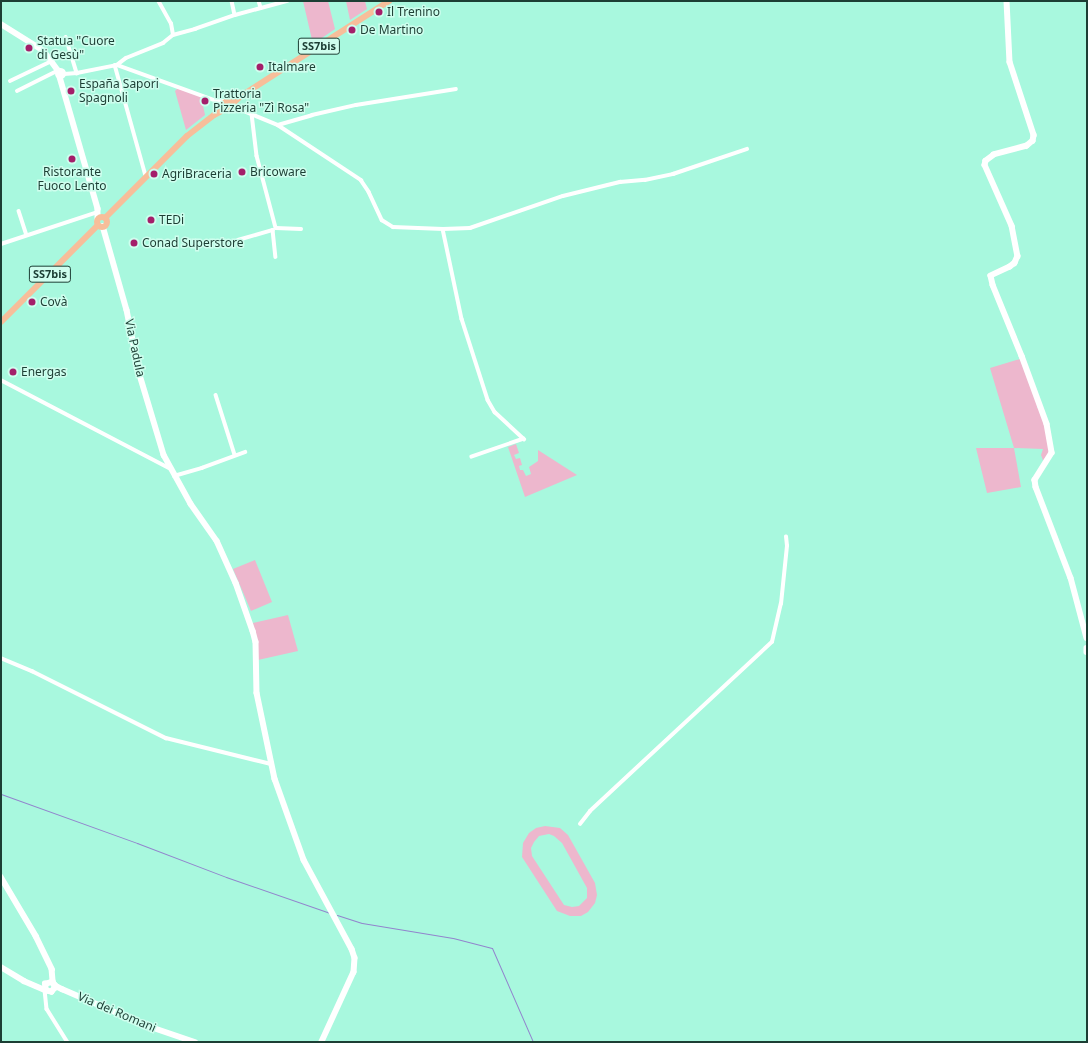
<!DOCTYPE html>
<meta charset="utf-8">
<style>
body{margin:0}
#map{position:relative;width:1088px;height:1043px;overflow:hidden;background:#a8f8de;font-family:"Noto Sans",sans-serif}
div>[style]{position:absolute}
.green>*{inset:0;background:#edb7cd}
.stream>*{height:1px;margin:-0.5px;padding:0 0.5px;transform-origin:0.5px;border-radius:0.5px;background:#9284cd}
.street>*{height:3.5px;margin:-1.75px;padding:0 1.75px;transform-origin:1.75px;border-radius:1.75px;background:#fff}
.secondary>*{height:5.5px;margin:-2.75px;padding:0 2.75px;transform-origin:2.75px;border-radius:2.75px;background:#fff}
.secondary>.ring{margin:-2.75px;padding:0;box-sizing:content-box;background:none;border:5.5px solid #fff;border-radius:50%}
.primary>*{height:6px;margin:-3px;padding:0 3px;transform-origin:3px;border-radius:3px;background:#f7be9a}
.primary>.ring{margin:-3px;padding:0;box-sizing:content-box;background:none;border:6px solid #f7be9a;border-radius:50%}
.dots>*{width:11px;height:11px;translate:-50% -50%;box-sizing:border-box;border:2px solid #cffeee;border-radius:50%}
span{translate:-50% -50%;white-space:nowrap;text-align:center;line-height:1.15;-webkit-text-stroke:3px #cffeee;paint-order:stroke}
.shield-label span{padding:1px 3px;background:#cffeee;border:1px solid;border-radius:3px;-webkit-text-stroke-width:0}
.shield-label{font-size:11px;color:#1c3e34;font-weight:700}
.poi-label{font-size:12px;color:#1c3e34}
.left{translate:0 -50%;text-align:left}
.street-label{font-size:12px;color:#1c3e34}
.frame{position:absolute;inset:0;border:2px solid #1c3e34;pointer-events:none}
</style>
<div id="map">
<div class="green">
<div style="clip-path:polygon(303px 1px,328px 1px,335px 29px,313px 44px)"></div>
<div style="clip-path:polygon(346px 1px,365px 1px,367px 9px,350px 20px)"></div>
<div style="clip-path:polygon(178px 88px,201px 96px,205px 115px,186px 130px,175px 91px)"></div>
<div style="clip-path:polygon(1020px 359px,1038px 405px,1037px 408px,1039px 408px,1043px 418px,1050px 452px,1044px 463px,1041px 455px,1043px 449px,1014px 448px,1021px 487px,987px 493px,976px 448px,1014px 448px,990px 368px)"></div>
<div style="clip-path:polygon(516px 444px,519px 453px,514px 455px,516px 459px,520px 458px,522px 465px,519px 466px,520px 470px,523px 470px,526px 476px,531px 474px,529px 467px,538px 461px,538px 450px,577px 475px,525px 497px,508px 447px)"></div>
<div style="clip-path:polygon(255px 560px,272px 602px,251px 611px,233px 569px)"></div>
<div style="clip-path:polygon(288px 615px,298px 651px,258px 660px,253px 623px)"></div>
<div style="clip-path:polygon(evenodd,545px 826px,560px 828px,568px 835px,595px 883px,597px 895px,595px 903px,588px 912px,581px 916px,570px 916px,557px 911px,522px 857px,523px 843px,529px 833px,536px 828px,545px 826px,549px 834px,554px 836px,562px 843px,587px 888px,587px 898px,579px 906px,572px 907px,564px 905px,532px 856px,531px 848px,534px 842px,539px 836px,549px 834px)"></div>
</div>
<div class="stream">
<div style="left:1px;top:794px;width:145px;rotate:19.8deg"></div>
<div style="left:137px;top:843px;width:95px;rotate:20.9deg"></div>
<div style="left:226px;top:877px;width:110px;rotate:19.1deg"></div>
<div style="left:337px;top:915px;width:26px;rotate:18deg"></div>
<div style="left:362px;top:923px;width:92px;rotate:9.4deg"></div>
<div style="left:453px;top:938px;width:40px;rotate:14.4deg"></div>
<div style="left:492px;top:948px;width:103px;rotate:66.4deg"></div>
</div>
<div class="street">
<div style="left:232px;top:1px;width:14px;rotate:78deg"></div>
<div style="left:259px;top:1px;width:7px;rotate:74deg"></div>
<div style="left:173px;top:35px;width:23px;rotate:-15deg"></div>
<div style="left:195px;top:29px;width:42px;rotate:-19.3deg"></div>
<div style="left:235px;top:15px;width:54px;rotate:-15.1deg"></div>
<div style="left:66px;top:37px;width:38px;rotate:73deg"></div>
<div style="left:115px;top:65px;width:115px;rotate:74.4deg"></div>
<div style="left:117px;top:65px;width:11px;rotate:-38deg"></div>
<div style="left:126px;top:58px;width:40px;rotate:-22deg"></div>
<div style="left:163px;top:43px;width:13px;rotate:-39deg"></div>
<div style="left:173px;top:35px;width:11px;rotate:-100deg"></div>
<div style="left:171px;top:24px;width:26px;rotate:-119deg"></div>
<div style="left:64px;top:74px;width:13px;rotate:-4deg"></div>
<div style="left:77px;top:73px;width:41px;rotate:-11.3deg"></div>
<div style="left:117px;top:65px;width:106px;rotate:19.8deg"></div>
<div style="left:217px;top:101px;width:9px"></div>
<div style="left:10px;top:81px;width:47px;rotate:-25.5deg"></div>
<div style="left:17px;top:91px;width:47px;rotate:-26.6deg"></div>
<div style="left:218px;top:101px;width:7px;rotate:34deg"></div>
<div style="left:232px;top:104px;width:9px;rotate:36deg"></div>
<div style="left:239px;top:109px;width:42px;rotate:22.3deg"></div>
<div style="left:278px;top:125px;width:100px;rotate:33.5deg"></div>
<div style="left:361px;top:180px;width:14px;rotate:56deg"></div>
<div style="left:369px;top:192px;width:31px;rotate:65deg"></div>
<div style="left:382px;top:220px;width:13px;rotate:32deg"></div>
<div style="left:393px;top:227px;width:50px;rotate:2.3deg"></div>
<div style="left:443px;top:229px;width:27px;rotate:-2deg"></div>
<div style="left:470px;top:228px;width:98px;rotate:-19deg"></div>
<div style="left:563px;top:196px;width:59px;rotate:-13.8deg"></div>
<div style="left:620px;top:182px;width:25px;rotate:-5deg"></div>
<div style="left:645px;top:180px;width:29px;rotate:-12deg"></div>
<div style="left:673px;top:174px;width:78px;rotate:-18.7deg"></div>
<div style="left:230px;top:108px;width:8px;rotate:7deg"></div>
<div style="left:252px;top:114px;width:42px;rotate:83.2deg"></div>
<div style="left:257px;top:156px;width:74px;rotate:75.2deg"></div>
<div style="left:276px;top:228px;width:25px;rotate:2deg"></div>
<div style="left:278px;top:125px;width:35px;rotate:-16deg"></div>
<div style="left:312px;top:115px;width:45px;rotate:-12.8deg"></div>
<div style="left:356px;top:105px;width:101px;rotate:-9.1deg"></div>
<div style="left:19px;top:211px;width:25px;rotate:72deg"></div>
<div style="left:443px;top:229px;width:92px;rotate:78.1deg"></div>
<div style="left:462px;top:319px;width:85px;rotate:72.2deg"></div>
<div style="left:488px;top:400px;width:14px;rotate:60deg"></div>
<div style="left:495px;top:412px;width:40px;rotate:43deg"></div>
<div style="left:524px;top:439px;width:55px;rotate:160.9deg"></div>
<div style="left:273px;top:230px;width:27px;rotate:84deg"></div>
<div style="left:238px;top:240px;width:36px;rotate:-16deg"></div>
<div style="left:1px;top:244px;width:102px;rotate:-18.3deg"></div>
<div style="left:1px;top:380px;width:192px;rotate:27.6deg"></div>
<div style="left:216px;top:395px;width:63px;rotate:72.4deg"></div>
<div style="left:174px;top:476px;width:29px;rotate:-16deg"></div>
<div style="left:202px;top:468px;width:46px;rotate:-20.4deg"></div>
<div style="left:1px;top:658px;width:34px;rotate:23deg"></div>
<div style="left:32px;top:671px;width:150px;rotate:26.6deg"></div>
<div style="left:166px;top:738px;width:108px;rotate:13.9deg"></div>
<div style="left:580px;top:824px;width:16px;rotate:-52deg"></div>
<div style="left:590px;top:811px;width:248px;rotate:-42.9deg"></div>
<div style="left:772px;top:642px;width:39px;rotate:-77deg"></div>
<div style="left:781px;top:604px;width:58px;rotate:-84.1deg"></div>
<div style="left:787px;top:546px;width:9px;rotate:-96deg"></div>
<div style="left:45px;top:990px;width:19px;rotate:84deg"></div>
<div style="left:47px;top:1009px;width:39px;rotate:58deg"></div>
</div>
<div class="secondary">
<div style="left:1007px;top:1px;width:61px;rotate:87.2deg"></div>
<div style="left:1010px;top:62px;width:77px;rotate:71.8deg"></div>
<div style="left:1034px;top:135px;width:6px;rotate:99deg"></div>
<div style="left:1033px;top:141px;width:8px;rotate:140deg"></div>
<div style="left:1027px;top:146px;width:34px;rotate:165deg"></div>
<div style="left:994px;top:155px;width:10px;rotate:143deg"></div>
<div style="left:986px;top:161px;width:4px;rotate:104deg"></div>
<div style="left:985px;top:165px;width:67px;rotate:66.1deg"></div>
<div style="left:1012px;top:226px;width:31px;rotate:79deg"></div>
<div style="left:1018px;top:256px;width:8px;rotate:113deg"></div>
<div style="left:1015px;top:263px;width:6px;rotate:141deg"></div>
<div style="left:1010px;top:267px;width:21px;rotate:155deg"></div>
<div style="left:991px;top:276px;width:9px;rotate:77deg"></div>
<div style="left:993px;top:285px;width:77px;rotate:67.8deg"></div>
<div style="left:1022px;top:356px;width:72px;rotate:69.8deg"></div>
<div style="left:1047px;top:424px;width:29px;rotate:80deg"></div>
<div style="left:1052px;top:453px;width:32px;rotate:122deg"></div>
<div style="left:1035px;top:480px;width:7px;rotate:82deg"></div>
<div style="left:1036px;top:487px;width:97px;rotate:69deg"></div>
<div style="left:1071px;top:578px;width:62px;rotate:75.1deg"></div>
<div style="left:1px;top:24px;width:51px;rotate:32.1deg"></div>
<div style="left:44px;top:51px;width:26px;rotate:54deg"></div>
<div class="ring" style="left:58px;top:71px;width:0.5px;height:0.5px"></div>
<div style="left:60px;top:77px;width:137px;rotate:73.9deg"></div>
<div style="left:98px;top:209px;width:10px;rotate:90deg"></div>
<div style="left:103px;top:226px;width:87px;rotate:74.1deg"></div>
<div style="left:127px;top:310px;width:66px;rotate:78.7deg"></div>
<div style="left:140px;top:375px;width:84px;rotate:73.3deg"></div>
<div style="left:164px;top:455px;width:56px;rotate:61.1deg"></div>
<div style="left:191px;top:504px;width:45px;rotate:54.9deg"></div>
<div style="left:217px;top:541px;width:46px;rotate:65.7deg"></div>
<div style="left:236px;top:583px;width:51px;rotate:70.5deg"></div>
<div style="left:253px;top:631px;width:11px;rotate:75deg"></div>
<div style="left:256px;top:642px;width:51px;rotate:88.9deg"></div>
<div style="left:257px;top:693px;width:88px;rotate:78.2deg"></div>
<div style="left:275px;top:779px;width:86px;rotate:70.3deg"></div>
<div style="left:304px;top:860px;width:101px;rotate:61.7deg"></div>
<div style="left:352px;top:949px;width:9px;rotate:72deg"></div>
<div style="left:355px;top:958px;width:14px;rotate:94deg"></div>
<div style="left:354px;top:972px;width:77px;rotate:114.6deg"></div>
<div style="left:1087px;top:648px;width:4px;rotate:90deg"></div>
<div style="left:1px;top:877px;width:69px;rotate:59.3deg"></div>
<div style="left:36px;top:936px;width:37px;rotate:64deg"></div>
<div style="left:52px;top:969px;width:12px;rotate:85deg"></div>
<div style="left:53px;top:981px;width:3px;rotate:72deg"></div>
<div style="left:54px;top:984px;width:1px;rotate:45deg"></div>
<div style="left:55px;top:985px;width:3px;rotate:90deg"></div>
<div style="left:55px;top:988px;width:5px;rotate:127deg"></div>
<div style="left:52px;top:992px;width:6px;rotate:-171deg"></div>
<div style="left:46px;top:991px;width:7px;rotate:-98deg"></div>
<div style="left:45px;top:984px;width:7px;rotate:-16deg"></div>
<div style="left:52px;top:982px;width:6px;rotate:45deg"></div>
<div style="left:56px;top:986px;width:7px;rotate:27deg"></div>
<div style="left:62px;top:989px;width:90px;rotate:23.4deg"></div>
<div style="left:145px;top:1025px;width:53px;rotate:18.8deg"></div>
<div style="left:1px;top:967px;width:27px;rotate:31deg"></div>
<div style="left:24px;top:981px;width:23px;rotate:23deg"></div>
</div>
<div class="primary">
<div class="ring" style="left:224px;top:101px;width:2px;height:2px"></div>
<div style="left:232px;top:104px;width:12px;rotate:-42deg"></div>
<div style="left:241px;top:96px;width:176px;rotate:-32.7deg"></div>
<div class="ring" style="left:97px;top:217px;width:4px;height:4px"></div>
<div style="left:105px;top:218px;width:116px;rotate:-45deg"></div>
<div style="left:187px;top:136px;width:34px;rotate:-38deg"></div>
<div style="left:214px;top:115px;width:15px;rotate:-28deg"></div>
<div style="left:1px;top:322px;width:137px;rotate:-45deg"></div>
</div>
<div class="dots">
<div style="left:379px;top:12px;background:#a41e6a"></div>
<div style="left:352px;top:30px;background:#a41e6a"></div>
<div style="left:29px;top:48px;background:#a41e6a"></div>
<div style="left:260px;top:67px;background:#a41e6a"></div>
<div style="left:71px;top:91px;background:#a41e6a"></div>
<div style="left:205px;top:101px;background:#a41e6a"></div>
<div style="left:72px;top:159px;background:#a41e6a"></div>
<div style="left:242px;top:172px;background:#a41e6a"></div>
<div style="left:154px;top:174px;background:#a41e6a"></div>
<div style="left:151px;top:220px;background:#a41e6a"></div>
<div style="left:134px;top:243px;background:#a41e6a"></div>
<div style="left:32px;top:302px;background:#a41e6a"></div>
<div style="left:13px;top:372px;background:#a41e6a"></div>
</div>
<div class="shield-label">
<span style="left:319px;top:46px">SS7bis</span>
<span style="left:50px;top:274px">SS7bis</span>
</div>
<div class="poi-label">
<span class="left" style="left:387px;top:12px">Il Trenino</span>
<span class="left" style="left:360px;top:30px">De Martino</span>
<span class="left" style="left:37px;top:48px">Statua "Cuore<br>di Gesù"</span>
<span class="left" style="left:268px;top:67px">Italmare</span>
<span class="left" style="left:79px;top:91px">España Sapori<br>Spagnoli</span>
<span class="left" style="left:213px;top:101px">Trattoria<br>Pizzeria "Zì Rosa"</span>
<span style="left:72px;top:179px">Ristorante<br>Fuoco Lento</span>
<span class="left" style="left:250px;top:172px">Bricoware</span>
<span class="left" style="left:162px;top:174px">AgriBraceria</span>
<span class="left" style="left:159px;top:220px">TEDi</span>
<span class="left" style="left:142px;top:243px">Conad Superstore</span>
<span class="left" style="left:40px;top:302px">Covà</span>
<span class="left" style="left:21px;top:372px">Energas</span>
</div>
<div class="street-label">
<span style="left:135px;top:348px;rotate:78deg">Via Padula</span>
<span style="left:117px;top:1012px;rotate:23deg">Via dei Romani</span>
</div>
<div class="frame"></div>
</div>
